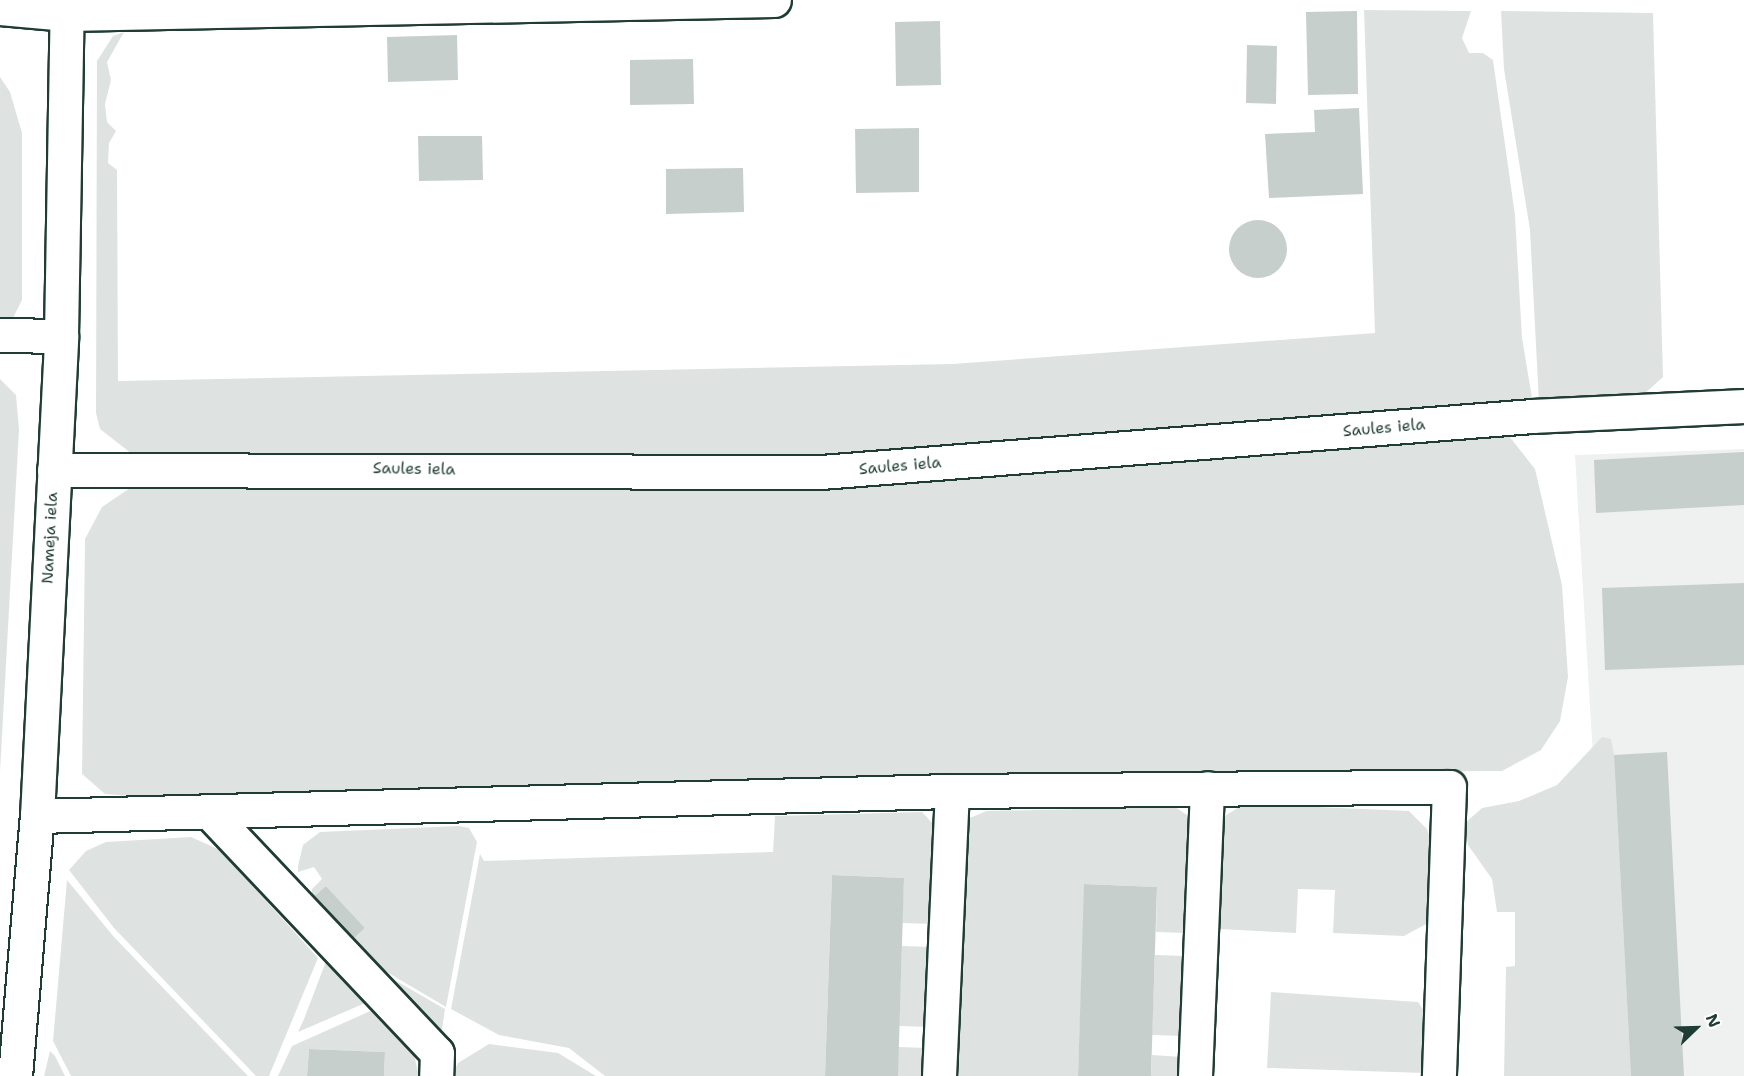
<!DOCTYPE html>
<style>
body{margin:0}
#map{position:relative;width:1744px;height:1076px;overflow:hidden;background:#fff;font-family:"Shantell Sans",sans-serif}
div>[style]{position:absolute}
.built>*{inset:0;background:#eef1f0}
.green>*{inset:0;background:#dee3e2}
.building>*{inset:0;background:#c7cfcc}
.round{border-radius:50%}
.roads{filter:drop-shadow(2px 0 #1f3d34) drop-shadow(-2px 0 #1f3d34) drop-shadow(0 2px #1f3d34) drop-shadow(0 -2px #1f3d34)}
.street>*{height:33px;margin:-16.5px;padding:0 16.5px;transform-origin:16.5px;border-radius:16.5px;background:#fff}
.secondary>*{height:33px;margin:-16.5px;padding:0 16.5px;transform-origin:16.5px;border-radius:16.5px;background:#fff}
span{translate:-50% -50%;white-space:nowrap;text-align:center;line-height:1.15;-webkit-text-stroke:5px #fff;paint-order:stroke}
.street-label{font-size:16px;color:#1f3d34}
.north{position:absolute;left:1666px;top:998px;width:60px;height:60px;-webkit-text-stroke:4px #fff;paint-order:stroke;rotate:67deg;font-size:16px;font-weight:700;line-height:24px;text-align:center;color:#1f3d34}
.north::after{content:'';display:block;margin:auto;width:21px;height:27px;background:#1f3d34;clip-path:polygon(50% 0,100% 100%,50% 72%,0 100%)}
</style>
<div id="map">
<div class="built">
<div style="clip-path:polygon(1744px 449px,1744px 1076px,1612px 1076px,1575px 455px)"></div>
</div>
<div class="green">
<div style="clip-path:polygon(1364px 10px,1471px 11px,1462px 38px,1469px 53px,1483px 53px,1493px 60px,1515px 215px,1522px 338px,1533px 404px,839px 458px,132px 454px,100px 429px,96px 413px,97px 61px,113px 36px,124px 32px,107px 62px,111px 80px,105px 104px,107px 122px,116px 131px,109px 143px,108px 163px,117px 170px,118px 381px,952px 364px,1375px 333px)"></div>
<div style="clip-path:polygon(1501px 11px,1653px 13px,1663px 377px,1643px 395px,1539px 403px,1530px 230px,1504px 69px)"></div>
<div style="clip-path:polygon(0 77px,10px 92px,22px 133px,22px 300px,13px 318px,0 325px)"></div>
<div style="clip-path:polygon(0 379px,16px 395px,19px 430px,0 772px)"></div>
<div style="clip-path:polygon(1465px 428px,1509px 436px,1535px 469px,1562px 585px,1568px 677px,1560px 721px,1541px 750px,1502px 771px,1001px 774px,170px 799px,105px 794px,82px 774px,85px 539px,102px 507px,133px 486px,825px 490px)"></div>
<div style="clip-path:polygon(1602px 737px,1611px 739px,1614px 755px,1631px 1076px,1504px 1076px,1506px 967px,1515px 966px,1515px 912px,1497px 912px,1492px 879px,1468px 845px,1465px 823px,1482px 808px,1519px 801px,1557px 785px)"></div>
<div style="clip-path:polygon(1244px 804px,1409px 811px,1427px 829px,1433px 848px,1428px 923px,1404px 936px,1333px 933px,1335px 890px,1298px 889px,1296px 933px,1219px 929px,1220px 819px)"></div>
<div style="clip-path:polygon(1175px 807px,1187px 815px,1190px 829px,1187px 933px,1156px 932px,1157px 887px,1085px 884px,1078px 1076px,949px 1076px,967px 819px,987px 811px)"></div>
<div style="clip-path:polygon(922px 812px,936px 827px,934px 924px,902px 923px,904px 878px,832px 875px,825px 1076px,605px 1076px,569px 1048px,499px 1035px,451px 1009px,480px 854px,484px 861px,773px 852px,775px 816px)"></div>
<div style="clip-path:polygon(459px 826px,469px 828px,477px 842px,446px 1007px,370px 962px,351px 941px,365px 928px,326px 886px,312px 898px,312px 889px,322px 879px,314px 867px,298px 872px,298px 866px,303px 845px,320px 832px)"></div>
<div style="clip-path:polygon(191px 837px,220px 850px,318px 958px,269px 1076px,256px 1076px,114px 928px,69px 870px,86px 851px,106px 842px)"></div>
<div style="clip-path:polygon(67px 880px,114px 937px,248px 1076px,71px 1076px,53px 1041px)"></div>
<div style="clip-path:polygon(902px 946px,933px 947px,930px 1027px,899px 1026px)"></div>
<div style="clip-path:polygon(1155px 955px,1186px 956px,1183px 1036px,1152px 1035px)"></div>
<div style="clip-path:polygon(328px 956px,370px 1001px,298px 1032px,304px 1019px)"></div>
<div style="clip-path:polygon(377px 970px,445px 1009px,441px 1036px)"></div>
<div style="clip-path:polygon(1271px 992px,1418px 1002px,1425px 1012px,1425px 1073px,1267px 1068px)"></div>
<div style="clip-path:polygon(377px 1008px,412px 1046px,419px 1076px,384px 1076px,385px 1052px,309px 1049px,307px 1076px,278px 1076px,292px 1046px)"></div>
<div style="clip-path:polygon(489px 1044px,558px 1053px,596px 1076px,452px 1076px,458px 1063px)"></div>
<div style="clip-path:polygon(898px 1047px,929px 1048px,928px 1076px,898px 1076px)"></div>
<div style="clip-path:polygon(50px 1051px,55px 1056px,65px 1076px,44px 1076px)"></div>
<div style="clip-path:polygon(1152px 1055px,1182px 1057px,1181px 1076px,1151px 1076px)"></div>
</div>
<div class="building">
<div style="clip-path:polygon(1357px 11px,1358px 94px,1308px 95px,1306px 12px)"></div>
<div style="clip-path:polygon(940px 21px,941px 85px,896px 86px,895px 22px)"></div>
<div style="clip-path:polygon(457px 35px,458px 80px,388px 82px,387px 37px)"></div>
<div style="clip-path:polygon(1247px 45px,1277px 46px,1276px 104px,1246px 103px)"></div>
<div style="clip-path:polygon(693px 59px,694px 104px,630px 105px,630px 60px)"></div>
<div style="clip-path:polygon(1359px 108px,1363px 194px,1269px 198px,1265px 134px,1315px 132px,1314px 110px)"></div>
<div style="clip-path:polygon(919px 128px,919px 192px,856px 193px,855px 129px)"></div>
<div style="clip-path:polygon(418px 136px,482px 136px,483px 180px,419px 181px)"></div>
<div style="clip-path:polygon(743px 168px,744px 212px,666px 214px,666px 169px)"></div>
<div class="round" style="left:1229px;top:220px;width:58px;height:58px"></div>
<div style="clip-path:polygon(1744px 452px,1744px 505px,1596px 513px,1594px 460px)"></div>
<div style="clip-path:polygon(1744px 583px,1744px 665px,1605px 670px,1602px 588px)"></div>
<div style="clip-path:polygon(1667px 752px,1684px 1076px,1631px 1076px,1614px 755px)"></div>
<div style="clip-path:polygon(832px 875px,904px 878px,898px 1076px,825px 1076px)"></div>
<div style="clip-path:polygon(1084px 884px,1157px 887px,1151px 1076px,1078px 1076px)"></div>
<div style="clip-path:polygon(326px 886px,365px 928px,351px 941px,312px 898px)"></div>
<div style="clip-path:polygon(309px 1049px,385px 1052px,384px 1076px,307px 1076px)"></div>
</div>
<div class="roads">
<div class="street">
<div style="left:0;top:8px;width:67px;rotate:5.1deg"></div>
<div style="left:67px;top:14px;width:707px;rotate:-1.13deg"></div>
<div style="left:0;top:335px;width:61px;rotate:0.9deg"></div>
<div style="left:54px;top:470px;width:767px;rotate:0.15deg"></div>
<div style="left:821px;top:472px;width:713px;rotate:-4.5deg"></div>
<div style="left:1532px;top:416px;width:212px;rotate:-2.7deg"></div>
<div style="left:210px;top:813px;width:330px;rotate:46.6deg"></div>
<div style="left:437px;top:1053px;width:23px;rotate:92deg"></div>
<div style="left:37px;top:816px;width:915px;rotate:-1.57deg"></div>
<div style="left:952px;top:791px;width:497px;rotate:-0.5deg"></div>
<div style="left:1449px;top:787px;width:289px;rotate:92deg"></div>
<div style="left:939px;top:1076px;width:285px;rotate:-87.4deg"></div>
<div style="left:1195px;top:1076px;width:288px;rotate:-87.6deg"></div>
</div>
<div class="secondary">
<div style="left:15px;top:1076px;width:261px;rotate:-85.2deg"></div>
<div style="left:37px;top:816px;width:481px;rotate:-87.1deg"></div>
<div style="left:61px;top:336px;width:336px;rotate:-89deg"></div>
</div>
</div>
<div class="street-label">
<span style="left:1384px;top:428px;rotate:-5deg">Saules iela</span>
<span style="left:900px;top:466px;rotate:-5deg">Saules iela</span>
<span style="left:414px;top:469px;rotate:1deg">Saules iela</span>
<span style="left:50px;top:538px;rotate:-87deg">Nameja iela</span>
</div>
<div class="north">N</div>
</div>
